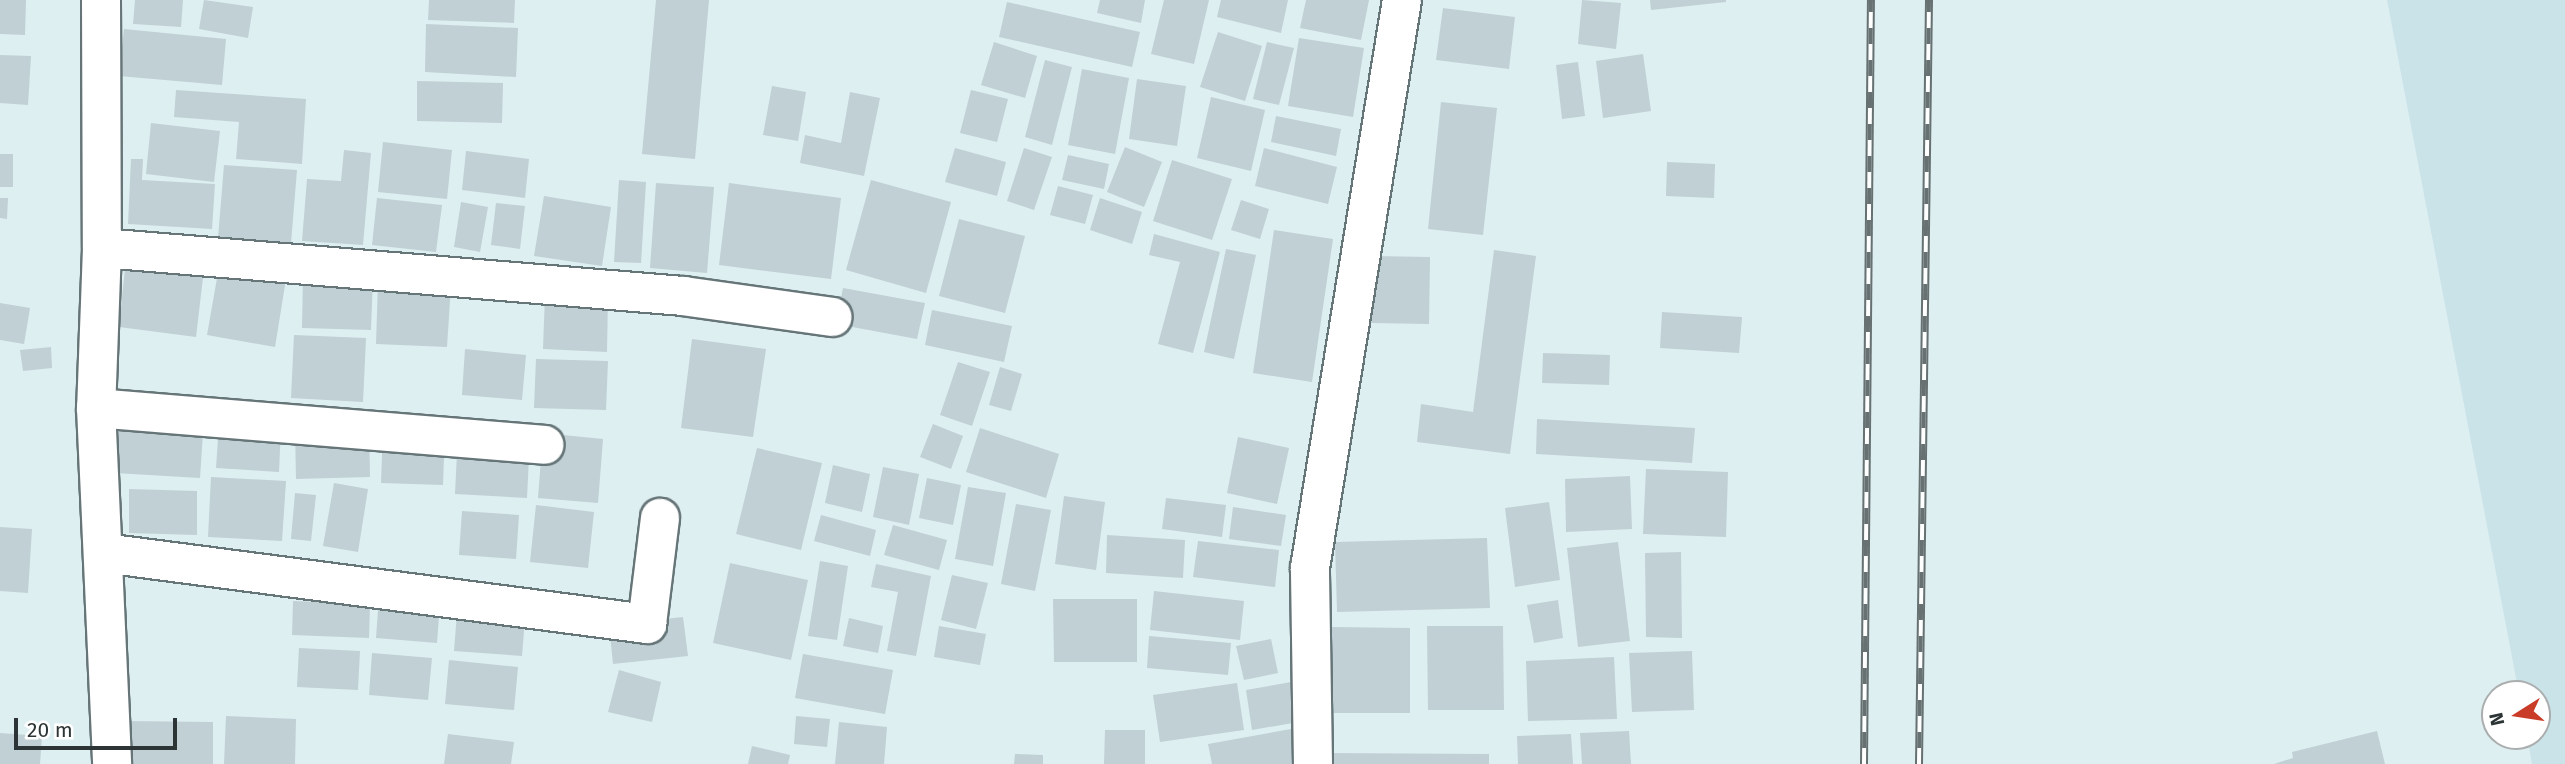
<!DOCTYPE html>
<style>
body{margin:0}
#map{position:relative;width:2565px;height:764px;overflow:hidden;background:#deeff2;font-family:"Fira Sans",sans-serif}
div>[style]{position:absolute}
.built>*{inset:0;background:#cae3e8}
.building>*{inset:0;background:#c0d0d4}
.roads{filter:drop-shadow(2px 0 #667578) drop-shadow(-2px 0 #667578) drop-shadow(0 2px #667578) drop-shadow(0 -2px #667578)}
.minor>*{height:38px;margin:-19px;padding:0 19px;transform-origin:19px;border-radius:19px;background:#fff}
.rail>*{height:8px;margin-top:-4px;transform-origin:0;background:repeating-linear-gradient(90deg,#fff 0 16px,#677172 0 32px);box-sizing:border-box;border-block:2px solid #677172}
span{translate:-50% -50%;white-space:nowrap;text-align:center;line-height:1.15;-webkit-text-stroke:7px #fff;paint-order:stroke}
.north{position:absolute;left:2481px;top:680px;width:70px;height:70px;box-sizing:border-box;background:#fff;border:2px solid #abaeae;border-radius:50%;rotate:258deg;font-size:19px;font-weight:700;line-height:28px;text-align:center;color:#2d3435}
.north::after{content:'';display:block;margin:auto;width:24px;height:32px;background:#c83c28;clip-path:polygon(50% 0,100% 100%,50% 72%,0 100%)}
.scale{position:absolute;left:14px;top:718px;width:163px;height:32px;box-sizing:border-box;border:4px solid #2d3435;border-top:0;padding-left:9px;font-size:21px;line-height:24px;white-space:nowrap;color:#2d3435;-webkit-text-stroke:5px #fff;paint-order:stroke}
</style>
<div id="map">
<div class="built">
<div style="clip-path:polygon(2387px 0,2565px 0,2565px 764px,2532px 764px,2527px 736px,2537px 736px,2537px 694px,2519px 694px)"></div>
</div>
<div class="building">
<div style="clip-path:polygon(0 0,26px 0,25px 35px,0 34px)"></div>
<div style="clip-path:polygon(135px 0,183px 0,181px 27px,133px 24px)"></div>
<div style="clip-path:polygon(204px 0,253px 7px,248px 38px,199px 29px)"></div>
<div style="clip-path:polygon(429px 0,515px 0,514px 23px,428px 20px)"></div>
<div style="clip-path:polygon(656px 0,709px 0,695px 159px,642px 154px)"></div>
<div style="clip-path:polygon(1100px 0,1145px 0,1141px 23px,1097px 13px)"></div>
<div style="clip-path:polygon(1164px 0,1209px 0,1194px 64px,1151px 54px)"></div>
<div style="clip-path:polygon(1221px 0,1288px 0,1281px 33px,1217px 17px)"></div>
<div style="clip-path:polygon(1306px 0,1369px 0,1361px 40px,1300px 28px)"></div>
<div style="clip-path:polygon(1582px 0,1621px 3px,1616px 49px,1578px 44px)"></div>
<div style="clip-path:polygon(1650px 0,1726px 0,1726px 2px,1651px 10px)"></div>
<div style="clip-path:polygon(1007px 2px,1140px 32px,1132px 67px,999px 37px)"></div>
<div style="clip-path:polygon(1443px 8px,1515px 17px,1509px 69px,1436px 60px)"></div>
<div style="clip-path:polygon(426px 24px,518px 28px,516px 77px,425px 72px)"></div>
<div style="clip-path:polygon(124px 29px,226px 39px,222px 85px,119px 76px)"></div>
<div style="clip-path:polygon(1218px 32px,1262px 46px,1245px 101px,1200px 87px)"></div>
<div style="clip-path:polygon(1299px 38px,1364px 48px,1353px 117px,1288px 106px)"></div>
<div style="clip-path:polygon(994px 42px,1037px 56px,1025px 98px,981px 85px)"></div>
<div style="clip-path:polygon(1267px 42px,1294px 48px,1279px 105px,1253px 99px)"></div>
<div style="clip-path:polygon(1643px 54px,1651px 111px,1603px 118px,1596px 61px)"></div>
<div style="clip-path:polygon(0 55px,31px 56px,28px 105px,0 103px)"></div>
<div style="clip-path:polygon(1045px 60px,1072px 67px,1052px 145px,1025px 137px)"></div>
<div style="clip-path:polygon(1578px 62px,1585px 116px,1562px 119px,1556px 65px)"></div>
<div style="clip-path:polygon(1082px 69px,1129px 78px,1115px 154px,1068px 145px)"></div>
<div style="clip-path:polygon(1137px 79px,1186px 86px,1177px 146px,1129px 139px)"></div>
<div style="clip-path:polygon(417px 81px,503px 83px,502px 123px,417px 121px)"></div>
<div style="clip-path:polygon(772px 86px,806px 92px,798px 141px,763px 135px)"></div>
<div style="clip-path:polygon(176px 90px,306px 99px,302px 164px,236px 159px,239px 122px,174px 117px)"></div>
<div style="clip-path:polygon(971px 90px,1008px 99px,997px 142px,960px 133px)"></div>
<div style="clip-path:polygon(850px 92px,880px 98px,864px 176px,800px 163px,805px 135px,841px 143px)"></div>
<div style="clip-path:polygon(1211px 97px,1265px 110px,1251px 171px,1197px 158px)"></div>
<div style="clip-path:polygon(1441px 102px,1497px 108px,1483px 235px,1428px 229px)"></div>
<div style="clip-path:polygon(1276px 116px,1341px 129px,1336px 156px,1271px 142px)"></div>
<div style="clip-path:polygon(151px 123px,220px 131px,214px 182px,146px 174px)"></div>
<div style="clip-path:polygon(383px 142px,452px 150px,447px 199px,378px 192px)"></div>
<div style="clip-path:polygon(1125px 147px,1162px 162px,1144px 207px,1107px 192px)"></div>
<div style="clip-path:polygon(955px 148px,1006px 162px,997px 196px,945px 182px)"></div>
<div style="clip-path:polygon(1024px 148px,1052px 157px,1034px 210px,1007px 201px)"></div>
<div style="clip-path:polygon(1264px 148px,1337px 167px,1328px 204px,1255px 186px)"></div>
<div style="clip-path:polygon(344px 150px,371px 153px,363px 245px,302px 241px,307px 179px,341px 181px)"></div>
<div style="clip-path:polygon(466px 151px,529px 159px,525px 198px,462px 190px)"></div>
<div style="clip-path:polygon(0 154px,13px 154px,13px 187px,0 187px)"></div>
<div style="clip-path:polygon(1068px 155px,1109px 164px,1104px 189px,1062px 180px)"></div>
<div style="clip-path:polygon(131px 159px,143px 159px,142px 180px,215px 184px,212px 229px,128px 224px)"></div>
<div style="clip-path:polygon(1172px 160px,1232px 179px,1212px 240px,1153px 221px)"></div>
<div style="clip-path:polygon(1667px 162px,1715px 164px,1714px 198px,1666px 196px)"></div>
<div style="clip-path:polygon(224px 165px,297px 170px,291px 243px,218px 238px)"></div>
<div style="clip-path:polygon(619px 180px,646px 182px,641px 263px,614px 262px)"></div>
<div style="clip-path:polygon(871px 180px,951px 202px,926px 293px,846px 270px)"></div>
<div style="clip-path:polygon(656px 183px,714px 187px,707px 273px,650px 268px)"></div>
<div style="clip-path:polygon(729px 183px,841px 198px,831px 279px,719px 265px)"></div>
<div style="clip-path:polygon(1058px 186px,1093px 195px,1085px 224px,1050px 215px)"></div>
<div style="clip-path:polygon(544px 196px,611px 207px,602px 266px,534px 256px)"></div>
<div style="clip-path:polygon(0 198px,8px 198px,7px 219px,0 218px)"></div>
<div style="clip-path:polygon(377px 198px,442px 205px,436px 252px,372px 245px)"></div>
<div style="clip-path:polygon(1100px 198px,1142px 212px,1132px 244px,1090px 230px)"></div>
<div style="clip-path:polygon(1241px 200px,1269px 209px,1260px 239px,1231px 230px)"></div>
<div style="clip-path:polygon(461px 202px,488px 207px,480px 252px,454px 247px)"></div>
<div style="clip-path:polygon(496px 203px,525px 206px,520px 249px,491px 245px)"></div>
<div style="clip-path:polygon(959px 219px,1025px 236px,1005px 313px,939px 296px)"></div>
<div style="clip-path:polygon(1274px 230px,1333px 239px,1312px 382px,1253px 373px)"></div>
<div style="clip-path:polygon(1154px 234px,1220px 252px,1193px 353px,1158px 344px,1180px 262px,1149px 255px)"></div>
<div style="clip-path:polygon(1226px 249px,1256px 255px,1234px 359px,1204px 352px)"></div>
<div style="clip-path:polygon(1494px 250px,1536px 256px,1510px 454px,1417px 442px,1421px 404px,1473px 412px)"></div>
<div style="clip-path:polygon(1373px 256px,1430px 257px,1429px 324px,1371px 323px)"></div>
<div style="clip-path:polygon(126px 259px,204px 269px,196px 337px,119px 327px)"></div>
<div style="clip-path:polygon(219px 267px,286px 279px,275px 347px,207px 335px)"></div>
<div style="clip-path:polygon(303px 275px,373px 276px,371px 330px,302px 328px)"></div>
<div style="clip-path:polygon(378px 282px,451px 285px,447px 347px,376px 344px)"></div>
<div style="clip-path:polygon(843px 288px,925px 303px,917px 339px,836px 324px)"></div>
<div style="clip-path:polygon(545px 295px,608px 297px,607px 352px,543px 349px)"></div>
<div style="clip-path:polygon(0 303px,30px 308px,24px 344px,0 340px)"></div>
<div style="clip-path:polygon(932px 310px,1012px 326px,1004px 362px,925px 345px)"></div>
<div style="clip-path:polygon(1662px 312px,1742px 317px,1739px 353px,1660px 348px)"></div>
<div style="clip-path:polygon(294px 335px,366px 338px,363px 402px,291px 398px)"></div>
<div style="clip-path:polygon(692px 339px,766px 349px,753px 437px,681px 428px)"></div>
<div style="clip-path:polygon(51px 347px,52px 368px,23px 371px,20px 350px)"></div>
<div style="clip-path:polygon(465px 349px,526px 355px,522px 400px,462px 395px)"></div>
<div style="clip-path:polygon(1543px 353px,1610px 355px,1609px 385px,1542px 383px)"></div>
<div style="clip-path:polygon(536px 359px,608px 361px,606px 410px,534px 408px)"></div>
<div style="clip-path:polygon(958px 362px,990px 372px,972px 426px,940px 415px)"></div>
<div style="clip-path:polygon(1000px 367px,1022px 374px,1011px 411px,989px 405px)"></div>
<div style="clip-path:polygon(118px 412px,204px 417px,200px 478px,115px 473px)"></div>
<div style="clip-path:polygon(1537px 419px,1695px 428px,1692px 463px,1536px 454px)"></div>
<div style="clip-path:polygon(219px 424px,281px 428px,279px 472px,216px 468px)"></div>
<div style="clip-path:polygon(933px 424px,963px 436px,951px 469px,920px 457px)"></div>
<div style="clip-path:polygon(369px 426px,370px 477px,296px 479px,295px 428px)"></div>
<div style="clip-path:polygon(383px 427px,445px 429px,443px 485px,381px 483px)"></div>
<div style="clip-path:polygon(980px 428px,1059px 454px,1046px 498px,966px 472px)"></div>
<div style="clip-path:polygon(458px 432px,530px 436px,527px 498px,455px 494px)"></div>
<div style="clip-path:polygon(543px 433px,603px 439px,598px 503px,538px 498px)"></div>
<div style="clip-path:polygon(1238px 437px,1289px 448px,1277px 504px,1227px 493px)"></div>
<div style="clip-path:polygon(757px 448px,822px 463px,801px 550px,736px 534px)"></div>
<div style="clip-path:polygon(833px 465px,870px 474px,862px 512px,825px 503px)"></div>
<div style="clip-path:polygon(883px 467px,919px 474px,909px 525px,873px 517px)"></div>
<div style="clip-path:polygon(1646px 469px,1728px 472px,1726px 537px,1643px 534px)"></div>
<div style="clip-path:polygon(1630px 476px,1632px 529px,1566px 532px,1565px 479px)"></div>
<div style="clip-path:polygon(211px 477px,286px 481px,282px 541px,208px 537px)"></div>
<div style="clip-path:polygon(927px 478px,961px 485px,953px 525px,919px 518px)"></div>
<div style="clip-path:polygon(334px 483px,368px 489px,358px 552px,323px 546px)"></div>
<div style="clip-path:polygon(968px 487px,1006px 493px,993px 566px,955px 559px)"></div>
<div style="clip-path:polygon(129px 489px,197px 491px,197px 535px,129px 533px)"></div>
<div style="clip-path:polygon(295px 493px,316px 495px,311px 541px,291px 539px)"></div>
<div style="clip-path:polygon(1064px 496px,1105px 502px,1096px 570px,1055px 564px)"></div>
<div style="clip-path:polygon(1166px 498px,1226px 505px,1222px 537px,1162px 529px)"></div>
<div style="clip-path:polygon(1549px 502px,1560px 580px,1515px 587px,1505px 508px)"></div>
<div style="clip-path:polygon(1016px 504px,1051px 510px,1035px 591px,1001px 584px)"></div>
<div style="clip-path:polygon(536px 505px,594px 512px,588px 568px,530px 562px)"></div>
<div style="clip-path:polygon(1233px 507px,1286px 515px,1281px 546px,1229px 539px)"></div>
<div style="clip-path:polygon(462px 511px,519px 515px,516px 559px,459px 555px)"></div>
<div style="clip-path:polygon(821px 515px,876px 530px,870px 556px,814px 541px)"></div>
<div style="clip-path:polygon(893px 525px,947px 540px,939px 570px,884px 555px)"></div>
<div style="clip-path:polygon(0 527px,32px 529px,28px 593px,0 591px)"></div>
<div style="clip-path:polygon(1107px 535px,1185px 540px,1183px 578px,1106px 573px)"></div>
<div style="clip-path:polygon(1487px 538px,1490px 608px,1337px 612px,1335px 542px)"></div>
<div style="clip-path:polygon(1198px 541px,1279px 550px,1275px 587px,1193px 577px)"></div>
<div style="clip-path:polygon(1618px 542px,1630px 641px,1578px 647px,1567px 548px)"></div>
<div style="clip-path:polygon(1681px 552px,1682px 638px,1646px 637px,1645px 553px)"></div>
<div style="clip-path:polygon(820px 561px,848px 566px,837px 640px,808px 636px)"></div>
<div style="clip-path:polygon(730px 563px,808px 580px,791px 660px,713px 643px)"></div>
<div style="clip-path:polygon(876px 564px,931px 576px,916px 656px,887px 651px,898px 592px,871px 587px)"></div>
<div style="clip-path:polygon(322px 572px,371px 573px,369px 638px,292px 635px,293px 601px,321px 602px)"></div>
<div style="clip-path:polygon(952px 575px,988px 583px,976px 629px,941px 620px)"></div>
<div style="clip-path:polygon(380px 582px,441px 587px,437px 643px,376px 638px)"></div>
<div style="clip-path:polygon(459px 588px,527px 594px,522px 656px,454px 651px)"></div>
<div style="clip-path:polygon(1154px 591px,1244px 601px,1240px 640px,1150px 630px)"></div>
<div style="clip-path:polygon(1053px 599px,1137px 599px,1137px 662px,1054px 662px)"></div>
<div style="clip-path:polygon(1558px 600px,1563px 638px,1534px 643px,1527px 605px)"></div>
<div style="clip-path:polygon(683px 617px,688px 656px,613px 664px,609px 625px)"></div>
<div style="clip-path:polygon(849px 618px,883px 626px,878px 653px,843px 646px)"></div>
<div style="clip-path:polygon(939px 626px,986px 634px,980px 665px,934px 657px)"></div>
<div style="clip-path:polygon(1427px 626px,1503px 626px,1504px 710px,1428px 710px)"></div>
<div style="clip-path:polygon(1332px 627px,1410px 628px,1410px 713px,1331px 713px)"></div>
<div style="clip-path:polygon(1149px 636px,1231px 643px,1228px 675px,1147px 668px)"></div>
<div style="clip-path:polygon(1271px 639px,1278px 673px,1244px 680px,1236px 646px)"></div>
<div style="clip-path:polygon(299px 648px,360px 651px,358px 690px,297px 687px)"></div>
<div style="clip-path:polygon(1692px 651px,1694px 710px,1632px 712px,1629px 653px)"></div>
<div style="clip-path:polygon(372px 653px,432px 658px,428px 700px,369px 695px)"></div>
<div style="clip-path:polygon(803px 654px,893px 670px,885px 714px,795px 698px)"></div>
<div style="clip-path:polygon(1614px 657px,1617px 719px,1528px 721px,1526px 661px)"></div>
<div style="clip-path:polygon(449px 660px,518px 667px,514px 710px,445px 704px)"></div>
<div style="clip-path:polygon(619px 670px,661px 682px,652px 722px,608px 712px)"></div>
<div style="clip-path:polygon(1297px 681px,1304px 721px,1252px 730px,1246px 690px)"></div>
<div style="clip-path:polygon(1237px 683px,1244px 730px,1160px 742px,1153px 695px)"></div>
<div style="clip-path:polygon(226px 716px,296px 719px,295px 764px,224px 764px)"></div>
<div style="clip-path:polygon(796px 716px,830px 719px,827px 747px,794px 744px)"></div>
<div style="clip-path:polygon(124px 721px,213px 722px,213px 764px,124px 764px)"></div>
<div style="clip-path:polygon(839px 722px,887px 727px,884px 764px,835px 764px)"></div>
<div style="clip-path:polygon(1291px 729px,1297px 764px,1212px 764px,1208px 744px)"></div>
<div style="clip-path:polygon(1105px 730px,1145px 730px,1145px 764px,1104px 764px)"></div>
<div style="clip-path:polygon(1629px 731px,1631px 764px,1582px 764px,1580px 733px)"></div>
<div style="clip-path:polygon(2377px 731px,2385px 764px,2274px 764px,2293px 758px,2292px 752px)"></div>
<div style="clip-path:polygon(0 733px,42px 736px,40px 764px,0 764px)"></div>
<div style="clip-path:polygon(448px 734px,514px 742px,511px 764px,444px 764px)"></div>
<div style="clip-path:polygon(1571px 734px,1573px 764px,1518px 764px,1517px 736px)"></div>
<div style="clip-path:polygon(752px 746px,790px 755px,788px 764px,748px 764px)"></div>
<div style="clip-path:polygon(1330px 753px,1489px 754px,1489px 764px,1330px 764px)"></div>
<div style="clip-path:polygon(1015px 754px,1043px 755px,1043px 764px,1014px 764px)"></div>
</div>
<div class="roads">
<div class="minor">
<div style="left:101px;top:0;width:248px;rotate:89.8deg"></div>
<div style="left:102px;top:248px;width:160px;rotate:92.1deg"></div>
<div style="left:96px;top:408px;width:356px;rotate:87.4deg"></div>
<div style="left:102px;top:248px;width:583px;rotate:4.72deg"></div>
<div style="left:683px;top:296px;width:151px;rotate:8deg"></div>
<div style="left:96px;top:408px;width:450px;rotate:4.7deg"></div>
<div style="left:104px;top:553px;width:548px;rotate:7.45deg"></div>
<div style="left:647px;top:624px;width:107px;rotate:-83deg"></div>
<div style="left:1313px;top:764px;width:196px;rotate:-90.9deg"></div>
<div style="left:1310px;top:568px;width:575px;rotate:-80.8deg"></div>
</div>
</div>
<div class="rail">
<div style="left:1864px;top:764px;width:764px;rotate:-89.48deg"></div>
<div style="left:1919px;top:764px;width:764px;rotate:-89.25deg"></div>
</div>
<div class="north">N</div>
<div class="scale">20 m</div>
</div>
